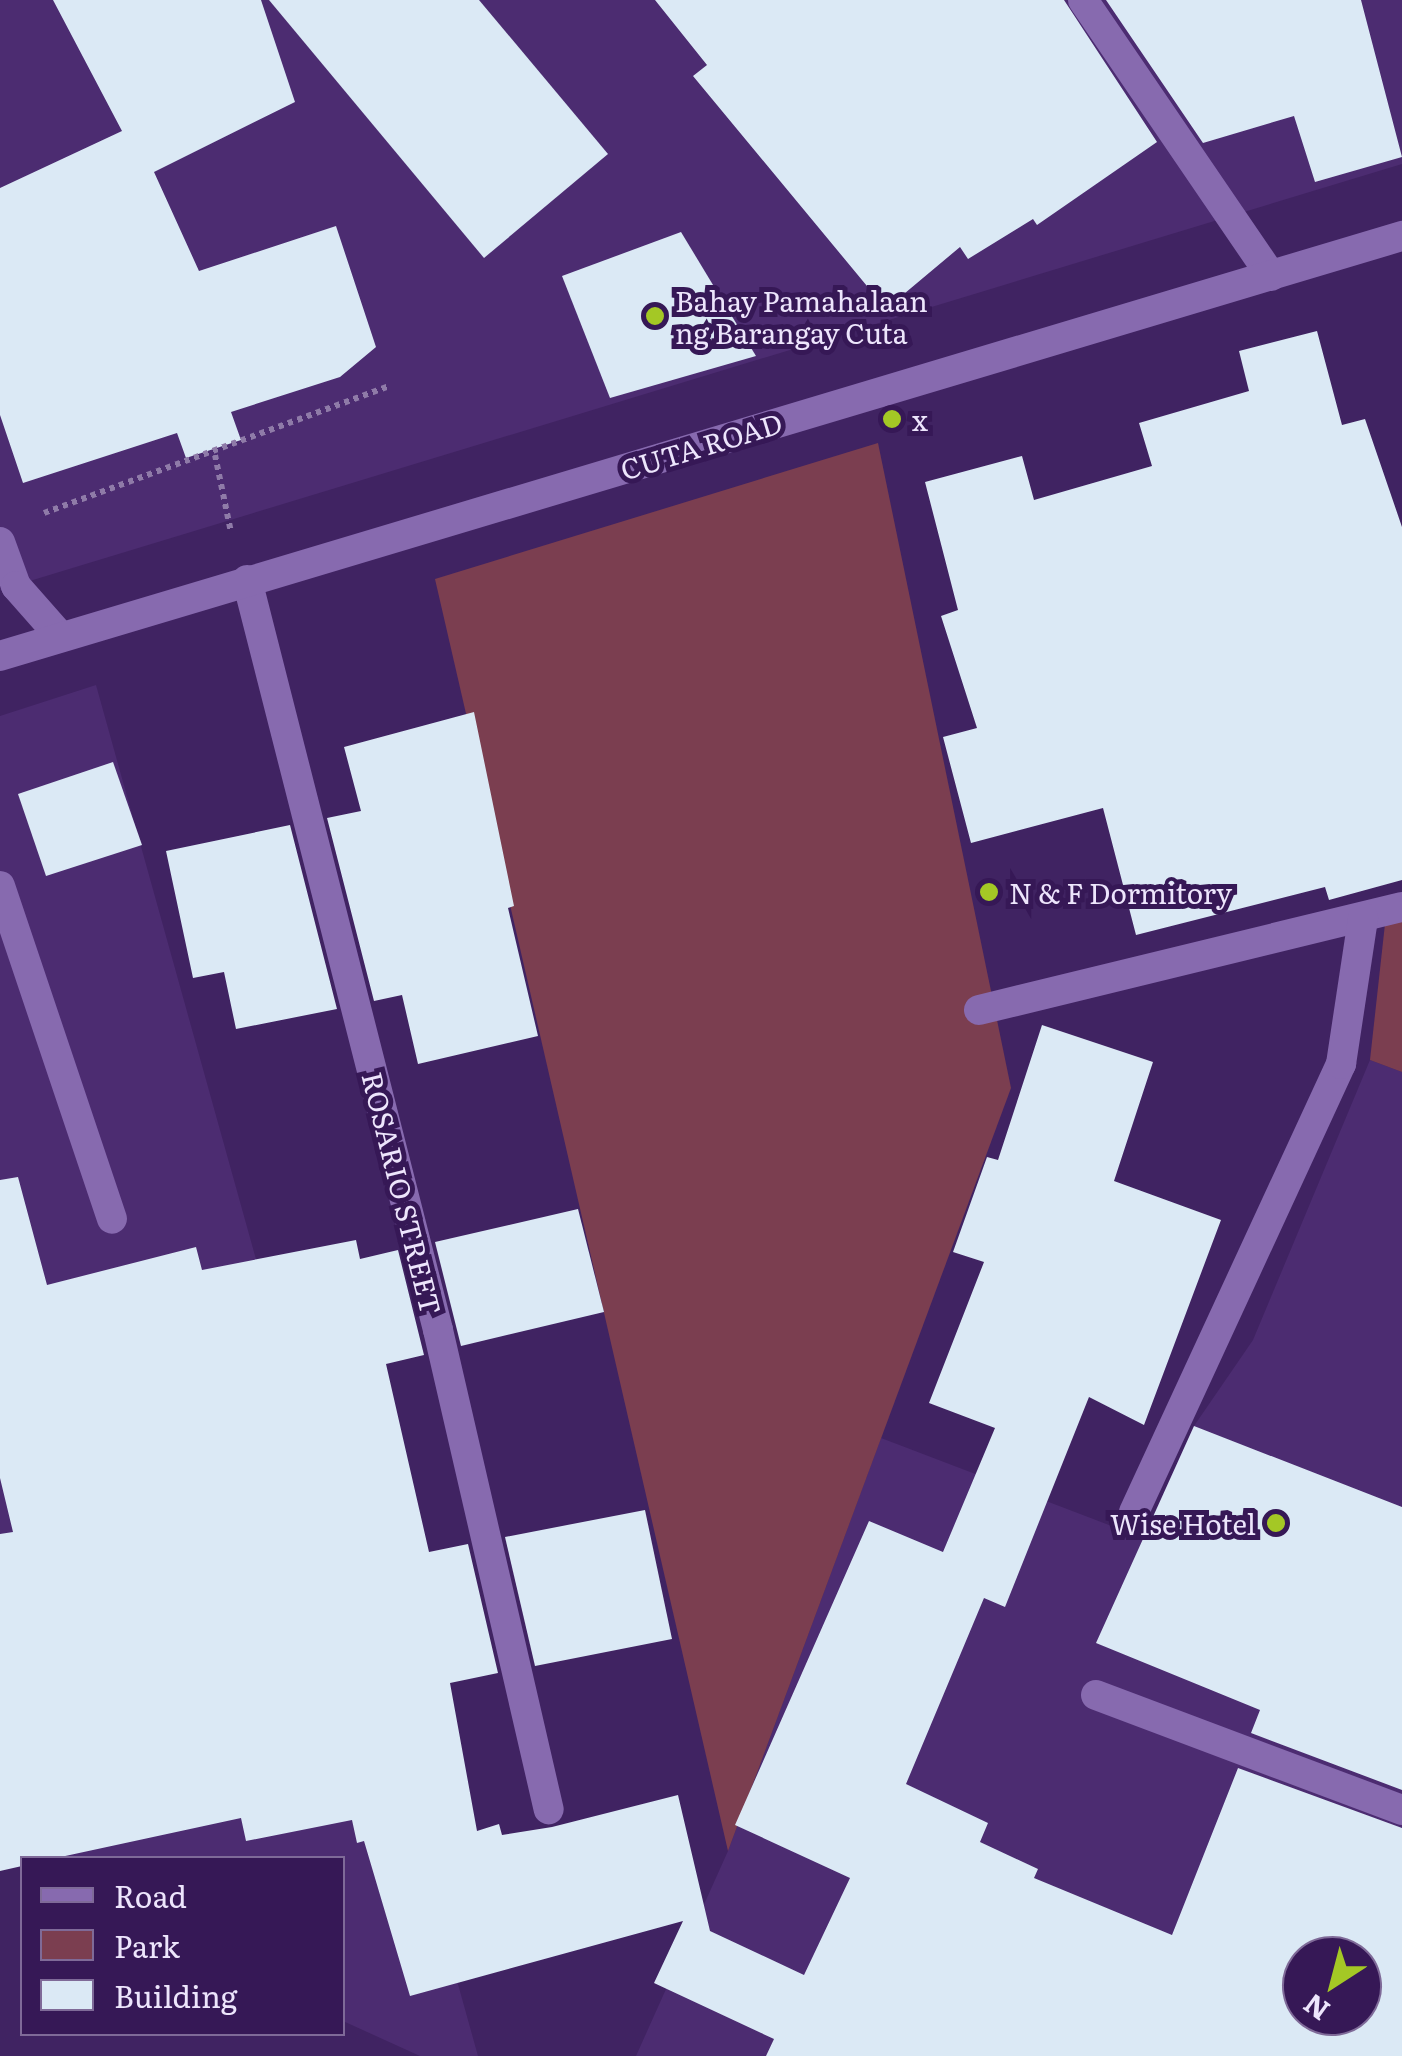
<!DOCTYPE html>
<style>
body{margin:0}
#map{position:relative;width:1402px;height:2056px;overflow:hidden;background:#402362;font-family:Literata,serif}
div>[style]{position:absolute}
.built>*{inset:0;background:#4c2c71}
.green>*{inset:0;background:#7b3e50}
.building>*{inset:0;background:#dbe9f5}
.path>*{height:6px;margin-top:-3px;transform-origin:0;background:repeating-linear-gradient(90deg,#8f7ba8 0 5px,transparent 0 10px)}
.lane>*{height:30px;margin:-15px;padding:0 15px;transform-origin:15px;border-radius:15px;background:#876aaf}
.street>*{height:30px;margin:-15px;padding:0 15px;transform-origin:15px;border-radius:15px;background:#876aaf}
.secondary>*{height:30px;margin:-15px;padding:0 15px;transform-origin:15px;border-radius:15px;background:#876aaf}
.dots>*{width:28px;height:28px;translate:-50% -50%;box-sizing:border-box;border:5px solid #361856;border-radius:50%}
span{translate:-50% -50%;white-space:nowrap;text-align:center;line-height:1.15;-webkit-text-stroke:10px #361856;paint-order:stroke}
.poi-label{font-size:28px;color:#ede5fc}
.left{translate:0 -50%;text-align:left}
.right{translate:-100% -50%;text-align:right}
.street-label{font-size:28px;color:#ede5fc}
.legend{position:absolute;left:20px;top:1856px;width:325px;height:180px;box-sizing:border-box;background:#361856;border:2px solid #7f6a98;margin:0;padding:12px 18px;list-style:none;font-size:30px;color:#ede5fc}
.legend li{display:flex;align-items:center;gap:20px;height:50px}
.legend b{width:50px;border:2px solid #7f6a98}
.north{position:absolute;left:1282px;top:1936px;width:100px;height:100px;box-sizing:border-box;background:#361856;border:2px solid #7f6a98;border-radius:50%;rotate:216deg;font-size:28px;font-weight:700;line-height:40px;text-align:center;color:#ede5fc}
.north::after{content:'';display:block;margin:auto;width:35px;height:45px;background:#a4c825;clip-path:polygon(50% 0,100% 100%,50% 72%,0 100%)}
</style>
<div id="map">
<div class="built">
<div style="clip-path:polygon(0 0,1402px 0,1402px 164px,0 590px)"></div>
<div style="clip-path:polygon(96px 685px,478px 2056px,420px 2056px,343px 2021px,342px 1858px,39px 1858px,0 1696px,0 716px)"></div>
<div style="clip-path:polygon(evenodd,1370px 1060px,1402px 1072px,1402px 2056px,636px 2056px,728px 1851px,881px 1438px,1143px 1538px,1194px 1426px,1253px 1340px,1370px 1060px,1302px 1956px,1362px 1956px,1362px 2016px,1302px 2016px,1302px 1956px)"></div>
</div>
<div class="green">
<div style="clip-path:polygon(878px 443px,1011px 1088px,728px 1851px,435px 579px)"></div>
<div style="clip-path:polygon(1402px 919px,1402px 1072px,1370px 1060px,1385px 924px)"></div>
</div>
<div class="building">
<div style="clip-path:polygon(53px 0,261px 0,295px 102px,154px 172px,199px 271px,336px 226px,376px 347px,340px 377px,231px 412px,241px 440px,186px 458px,177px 433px,23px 483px,0 415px,0 188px,122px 131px)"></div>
<div style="clip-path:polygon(269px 0,479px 0,608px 154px,484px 258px)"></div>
<div style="clip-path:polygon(655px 0,1064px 0,1157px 142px,1037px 225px,1033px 219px,968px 259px,960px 247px,886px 309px,693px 76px,707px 65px)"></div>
<div style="clip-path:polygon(1106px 0,1361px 0,1402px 157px,1315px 182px,1294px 116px,1203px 143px)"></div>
<div style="clip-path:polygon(681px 232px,756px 356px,610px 398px,562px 276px)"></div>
<div style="clip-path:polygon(1317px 331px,1342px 425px,1365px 419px,1402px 527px,1402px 880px,1329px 900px,1325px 887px,1136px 935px,1103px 808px,971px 843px,943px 737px,977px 728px,941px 616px,958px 610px,925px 482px,1022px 456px,1034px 500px,1152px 466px,1139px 423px,1249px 391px,1239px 351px)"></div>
<div style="clip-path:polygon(474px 712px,514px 906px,508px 908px,538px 1036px,418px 1064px,402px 995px,374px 1001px,327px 818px,361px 811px,344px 747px)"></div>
<div style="clip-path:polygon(113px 762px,142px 845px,46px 876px,18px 794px)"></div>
<div style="clip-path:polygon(290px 825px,337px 1009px,236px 1029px,224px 972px,193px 978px,166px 851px)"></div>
<div style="clip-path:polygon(evenodd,1042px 1025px,1153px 1062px,1114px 1181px,1221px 1220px,1144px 1425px,1089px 1397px,1005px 1607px,984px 1598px,906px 1784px,988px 1823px,980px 1842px,1038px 1869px,1034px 1878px,1172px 1935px,1238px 1768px,1402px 1828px,1402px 2056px,766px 2056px,774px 2039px,654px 1983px,683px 1921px,410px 1996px,364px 1841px,357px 1843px,352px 1820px,246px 1841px,241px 1818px,56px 1858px,22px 1858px,22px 1866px,0 1871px,0 1534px,13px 1532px,0 1478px,0 1180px,18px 1177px,47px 1285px,196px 1247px,202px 1270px,356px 1240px,360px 1259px,398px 1250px,424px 1355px,386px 1364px,429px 1552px,468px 1544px,498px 1673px,450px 1683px,477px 1831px,499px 1824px,502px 1835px,552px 1827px,678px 1795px,710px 1931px,804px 1975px,850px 1878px,735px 1825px,869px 1521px,943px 1552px,995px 1428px,929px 1403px,984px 1262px,953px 1252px,987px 1157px,998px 1160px,1042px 1025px,1302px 1956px,1362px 1956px,1362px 2016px,1302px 2016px,1302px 1956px)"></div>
<div style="clip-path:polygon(578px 1209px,604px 1312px,461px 1346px,435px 1242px)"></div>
<div style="clip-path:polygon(1194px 1426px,1402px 1507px,1402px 1790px,1251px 1733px,1260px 1710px,1096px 1643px)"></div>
<div style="clip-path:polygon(645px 1510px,672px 1639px,535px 1666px,505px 1537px)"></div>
</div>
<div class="path">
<div style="left:215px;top:455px;width:79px;rotate:78.3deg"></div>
<div style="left:44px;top:513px;width:369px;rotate:-20.2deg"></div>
</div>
<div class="lane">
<div style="left:1083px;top:0;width:334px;rotate:55.7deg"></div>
<div style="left:0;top:542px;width:47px;rotate:70deg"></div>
<div style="left:16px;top:586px;width:68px;rotate:48.6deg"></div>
<div style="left:0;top:886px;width:351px;rotate:71.4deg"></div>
<div style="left:1096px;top:1695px;width:327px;rotate:20.6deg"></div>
</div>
<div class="street">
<div style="left:247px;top:580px;width:774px;rotate:75.71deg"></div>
<div style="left:438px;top:1330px;width:492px;rotate:77deg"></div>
<div style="left:979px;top:1010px;width:435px;rotate:-13.7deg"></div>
<div style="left:1134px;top:1512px;width:494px;rotate:-65.2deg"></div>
<div style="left:1341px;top:1064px;width:148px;rotate:-81.4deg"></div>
</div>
<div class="secondary">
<div style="left:0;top:656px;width:1464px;rotate:-16.68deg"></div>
</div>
<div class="dots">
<div style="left:655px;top:316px;background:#a4c825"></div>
<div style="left:892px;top:419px;background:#a4c825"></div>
<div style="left:989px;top:892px;background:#a4c825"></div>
<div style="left:1276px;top:1523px;background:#a4c825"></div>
</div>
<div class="poi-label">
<span class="left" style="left:675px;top:316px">Bahay Pamahalaan<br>ng Barangay Cuta</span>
<span class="left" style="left:912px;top:419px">x</span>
<span class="left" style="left:1009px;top:892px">N &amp; F Dormitory</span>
<span class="right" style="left:1256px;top:1523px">Wise Hotel</span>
</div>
<div class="street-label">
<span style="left:701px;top:445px;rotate:-17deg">CUTA ROAD</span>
<span style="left:403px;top:1193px;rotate:76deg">ROSARIO STREET</span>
</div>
<ul class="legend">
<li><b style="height:12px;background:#876aaf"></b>Road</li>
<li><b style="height:28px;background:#7b3e50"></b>Park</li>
<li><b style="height:28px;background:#dbe9f5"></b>Building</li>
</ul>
<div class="north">N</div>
</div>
